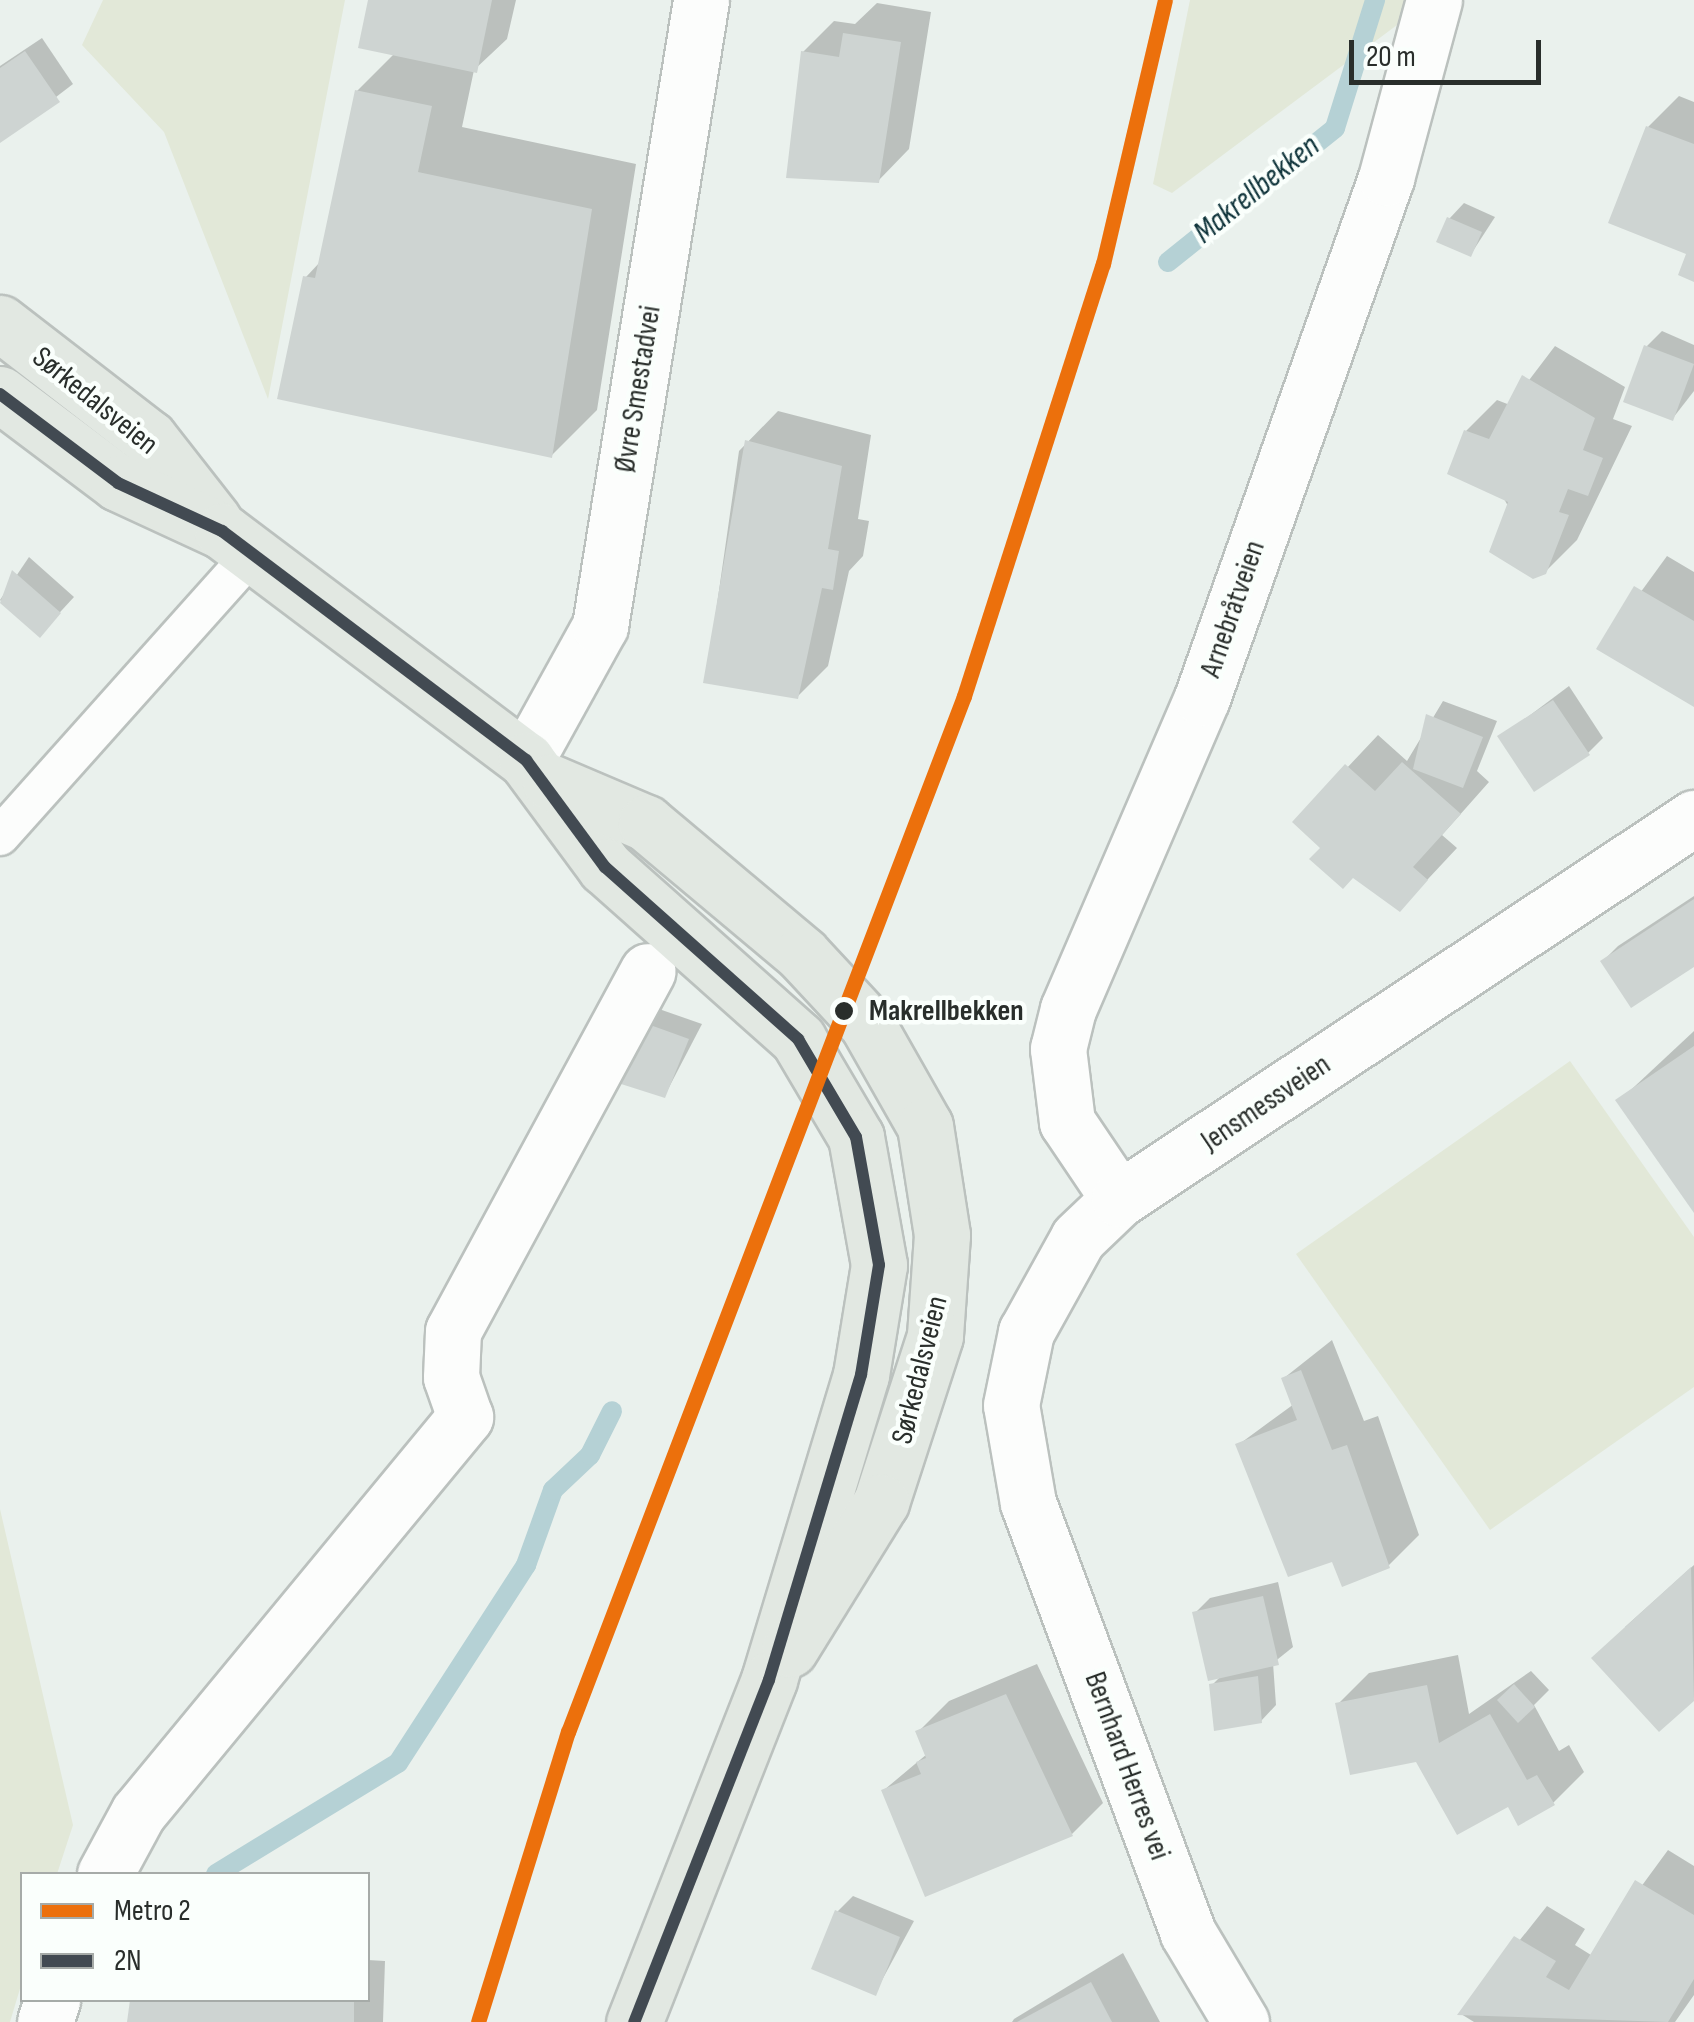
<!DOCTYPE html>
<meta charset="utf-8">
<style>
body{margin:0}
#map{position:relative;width:1694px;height:2022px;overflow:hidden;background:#eaf1ed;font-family:"Sofia Sans Condensed",sans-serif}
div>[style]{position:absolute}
.green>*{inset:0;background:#e2e8d8}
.shadow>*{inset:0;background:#0003}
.stream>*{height:20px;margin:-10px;padding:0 10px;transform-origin:10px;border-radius:10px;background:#b5d1d5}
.building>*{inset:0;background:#ced4d2}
.roads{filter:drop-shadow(2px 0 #bbc1be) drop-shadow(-2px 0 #bbc1be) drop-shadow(0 2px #bbc1be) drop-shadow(0 -2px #bbc1be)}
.lane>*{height:38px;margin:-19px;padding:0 19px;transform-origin:19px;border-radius:19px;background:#fcfdfc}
.street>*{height:55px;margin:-27.5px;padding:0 27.5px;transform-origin:27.5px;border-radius:27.5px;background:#fcfdfc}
.primary>*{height:55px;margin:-27.5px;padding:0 27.5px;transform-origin:27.5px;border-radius:27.5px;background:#e2e8e2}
.bus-1>*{height:12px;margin:-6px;padding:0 6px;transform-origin:6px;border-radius:6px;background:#424a52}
.metro-1>*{height:15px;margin:-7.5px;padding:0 7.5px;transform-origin:7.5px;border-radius:7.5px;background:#ec700c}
.dots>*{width:28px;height:28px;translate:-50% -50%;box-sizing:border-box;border:5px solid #fafffc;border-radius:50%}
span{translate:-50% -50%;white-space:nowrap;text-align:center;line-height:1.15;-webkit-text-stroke:9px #fafffc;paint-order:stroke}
.street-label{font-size:30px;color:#292e2b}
.stop-label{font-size:30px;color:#292e2b;font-weight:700}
.left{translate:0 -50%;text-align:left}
.water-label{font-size:32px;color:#0d3239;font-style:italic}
.legend{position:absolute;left:20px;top:1872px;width:350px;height:130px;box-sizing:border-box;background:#fafffc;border:2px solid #a6aba8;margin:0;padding:12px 18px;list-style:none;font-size:30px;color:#292e2b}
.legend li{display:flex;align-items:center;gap:20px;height:50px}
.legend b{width:50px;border:2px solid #a6aba8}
.scale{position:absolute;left:1349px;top:40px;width:192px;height:45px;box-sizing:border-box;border:5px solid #292e2b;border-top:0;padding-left:12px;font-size:30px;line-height:35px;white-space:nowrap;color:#292e2b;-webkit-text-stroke:8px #fafffc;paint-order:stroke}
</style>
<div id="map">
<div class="green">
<div style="clip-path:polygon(103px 0,345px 0,268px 399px,164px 132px,82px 45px)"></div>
<div style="clip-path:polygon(1190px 0,1405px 0,1397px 25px,1172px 193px,1153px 184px)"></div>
<div style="clip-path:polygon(1570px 1061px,1694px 1237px,1694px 1387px,1490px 1530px,1296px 1254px)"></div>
<div style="clip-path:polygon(0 1509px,73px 1825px,57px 1874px,22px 1874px,22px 1982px,10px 2022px,0 2022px)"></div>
</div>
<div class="shadow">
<div style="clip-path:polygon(370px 0,516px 0,507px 39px,474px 70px,462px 127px,636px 164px,597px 410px,552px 455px,306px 277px,321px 261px,357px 91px,395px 53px)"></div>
<div style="clip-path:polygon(877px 3px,931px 12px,909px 149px,878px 181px,803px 52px,834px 21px,855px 24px)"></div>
<div style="clip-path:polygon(42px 38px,73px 84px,0 140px,0 66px)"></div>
<div style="clip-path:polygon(1679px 96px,1694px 102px,1694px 279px,1648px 127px)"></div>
<div style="clip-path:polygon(1464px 203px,1495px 217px,1471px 254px,1449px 219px)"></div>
<div style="clip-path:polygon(1662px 331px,1694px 345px,1694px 391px,1673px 418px,1647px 346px)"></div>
<div style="clip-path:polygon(1555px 346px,1625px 387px,1613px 419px,1632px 426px,1577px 540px,1545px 572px,1466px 431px,1497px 400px,1510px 405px)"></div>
<div style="clip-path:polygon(778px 411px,871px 435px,858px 519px,869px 521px,863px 556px,849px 571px,828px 666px,797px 697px,706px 681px,739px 451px)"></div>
<div style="clip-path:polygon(1667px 556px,1694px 572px,1694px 704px,1600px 648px)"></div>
<div style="clip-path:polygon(29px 557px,74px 597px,39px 635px,0 600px)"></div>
<div style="clip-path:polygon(1569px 686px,1603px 738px,1588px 753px,1501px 737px)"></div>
<div style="clip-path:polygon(1443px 701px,1497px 721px,1477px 771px,1489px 782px,1442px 835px,1457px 848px,1400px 909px,1296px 822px,1378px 735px,1407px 761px)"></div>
<div style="clip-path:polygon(1694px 896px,1694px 964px,1603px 961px,1618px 946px)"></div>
<div style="clip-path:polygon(659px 1009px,702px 1024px,665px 1095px,644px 1024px)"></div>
<div style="clip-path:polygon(1694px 1031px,1694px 1208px,1619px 1101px)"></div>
<div style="clip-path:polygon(1332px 1340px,1364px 1421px,1378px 1416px,1419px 1535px,1388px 1566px,1238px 1445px,1294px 1404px,1284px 1378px)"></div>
<div style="clip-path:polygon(1694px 1565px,1694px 1697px,1659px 1729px,1625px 1627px)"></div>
<div style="clip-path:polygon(1278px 1582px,1293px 1647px,1273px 1663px,1276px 1705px,1261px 1721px,1212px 1685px,1222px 1675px,1195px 1613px,1210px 1598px)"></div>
<div style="clip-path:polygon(1458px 1655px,1469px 1714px,1531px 1671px,1549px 1690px,1534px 1705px,1559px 1751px,1569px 1745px,1584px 1772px,1553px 1803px,1508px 1804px,1417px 1759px,1338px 1704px,1369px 1673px)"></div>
<div style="clip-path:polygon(1037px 1664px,1103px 1803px,1072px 1834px,884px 1790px,927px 1754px,918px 1732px,949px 1701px)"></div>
<div style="clip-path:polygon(1668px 1850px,1694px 1866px,1694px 1995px,1675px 2022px,1474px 2022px,1461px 2014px,1547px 1906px,1585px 1929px,1575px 1945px,1591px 1955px)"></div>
<div style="clip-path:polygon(853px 1896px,914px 1921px,875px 1993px,837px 1912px)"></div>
<div style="clip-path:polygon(1123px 1953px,1160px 2022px,1012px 2022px,1014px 2019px)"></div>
<div style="clip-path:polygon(368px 1960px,385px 1961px,383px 2022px,130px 2022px,134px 2000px,368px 2000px)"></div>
</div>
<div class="stream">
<div style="left:1168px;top:262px;width:214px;rotate:-38.7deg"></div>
<div style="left:1335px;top:128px;width:134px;rotate:-72.6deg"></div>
<div style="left:216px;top:1874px;width:213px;rotate:-31.4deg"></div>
<div style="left:398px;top:1763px;width:236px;rotate:-57.1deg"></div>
<div style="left:526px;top:1565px;width:80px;rotate:-70.2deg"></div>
<div style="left:553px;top:1490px;width:51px;rotate:-43.4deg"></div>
<div style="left:590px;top:1455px;width:49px;rotate:-63.4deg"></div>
</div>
<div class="building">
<div style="clip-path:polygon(368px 0,492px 0,477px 73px,358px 48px)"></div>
<div style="clip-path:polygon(843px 33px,901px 42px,879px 183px,786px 178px,801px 51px,839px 57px)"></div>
<div style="clip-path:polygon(25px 51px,60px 102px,0 143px,0 68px)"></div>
<div style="clip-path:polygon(355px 90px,432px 106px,418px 172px,592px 209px,552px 458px,277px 399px,303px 276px,315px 278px)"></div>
<div style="clip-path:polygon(1646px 126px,1694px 144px,1694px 282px,1678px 275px,1686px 254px,1608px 223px)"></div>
<div style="clip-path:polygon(1447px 217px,1482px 232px,1471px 257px,1436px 242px)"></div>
<div style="clip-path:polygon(1644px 345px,1694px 364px,1673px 421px,1623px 402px)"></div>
<div style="clip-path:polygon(1522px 375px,1595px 418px,1583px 450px,1603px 458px,1588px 496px,1568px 489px,1559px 512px,1569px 515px,1546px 574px,1533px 579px,1489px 552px,1508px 502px,1447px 474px,1464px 430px,1489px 439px)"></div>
<div style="clip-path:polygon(745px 440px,842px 466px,828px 549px,839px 551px,833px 590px,822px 588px,798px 699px,703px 683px)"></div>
<div style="clip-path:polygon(12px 570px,61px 613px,40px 638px,0 603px)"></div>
<div style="clip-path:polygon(1634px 586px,1694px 621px,1694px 707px,1596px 649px)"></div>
<div style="clip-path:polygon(1553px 700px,1590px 755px,1534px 792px,1497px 736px)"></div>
<div style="clip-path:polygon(1426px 714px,1483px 737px,1463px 788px,1413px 769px)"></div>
<div style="clip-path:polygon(1402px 762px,1461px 814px,1413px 867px,1428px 880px,1400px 912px,1353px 878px,1343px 889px,1309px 859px,1320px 848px,1292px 822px,1345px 764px,1375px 791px)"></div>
<div style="clip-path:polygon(1694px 899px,1694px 967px,1631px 1008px,1600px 961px)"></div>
<div style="clip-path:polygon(642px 1022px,689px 1039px,665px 1098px,618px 1083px)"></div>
<div style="clip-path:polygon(1694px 1046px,1694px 1213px,1615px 1100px)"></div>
<div style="clip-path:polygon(1301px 1370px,1332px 1450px,1347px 1445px,1390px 1568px,1342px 1587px,1332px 1562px,1288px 1577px,1235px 1444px,1297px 1420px,1281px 1378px)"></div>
<div style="clip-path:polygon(1691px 1567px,1694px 1701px,1659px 1732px,1591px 1658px)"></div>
<div style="clip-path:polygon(1263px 1596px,1279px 1665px,1208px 1681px,1192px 1612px)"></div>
<div style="clip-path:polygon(1258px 1676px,1262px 1723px,1214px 1731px,1209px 1684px)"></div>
<div style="clip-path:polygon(1514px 1684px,1535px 1707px,1518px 1723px,1497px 1700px)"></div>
<div style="clip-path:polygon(1427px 1685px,1439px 1743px,1490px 1714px,1527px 1780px,1537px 1775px,1555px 1805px,1518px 1826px,1508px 1807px,1457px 1835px,1416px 1762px,1350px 1775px,1335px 1703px)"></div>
<div style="clip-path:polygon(1006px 1694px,1073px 1836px,925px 1897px,881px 1790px,921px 1774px,916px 1762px,926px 1758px,915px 1731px)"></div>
<div style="clip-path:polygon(1635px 1880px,1694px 1915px,1694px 1979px,1668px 2022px,1457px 2015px,1514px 1936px,1556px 1961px,1546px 1977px,1569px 1990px)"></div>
<div style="clip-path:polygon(835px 1910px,900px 1937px,876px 1996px,811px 1969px)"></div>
<div style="clip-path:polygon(1091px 1982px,1112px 2022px,1017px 2022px)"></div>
<div style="clip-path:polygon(130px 2000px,354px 2000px,354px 2022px,127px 2022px)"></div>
</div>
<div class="roads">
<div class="lane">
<div style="left:0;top:836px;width:380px;rotate:-48.2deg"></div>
</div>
<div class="street">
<div style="left:526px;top:760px;width:153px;rotate:-61.1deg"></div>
<div style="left:600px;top:626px;width:634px;rotate:-80.83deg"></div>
<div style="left:1119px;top:1199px;width:93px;rotate:-124deg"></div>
<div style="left:1067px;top:1122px;width:74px;rotate:-97deg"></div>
<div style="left:1058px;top:1049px;width:41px;rotate:-76deg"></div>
<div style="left:1068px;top:1009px;width:339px;rotate:-66.7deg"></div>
<div style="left:1202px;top:698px;width:552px;rotate:-70.51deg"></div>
<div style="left:1386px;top:178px;width:184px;rotate:-74.9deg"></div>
<div style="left:105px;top:1874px;width:69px;rotate:-61.6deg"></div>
<div style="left:138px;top:1813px;width:514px;rotate:-50.45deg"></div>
<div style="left:465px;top:1417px;width:42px;rotate:-109.3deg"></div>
<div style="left:451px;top:1377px;width:46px;rotate:-87.5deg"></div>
<div style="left:453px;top:1331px;width:409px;rotate:-61.6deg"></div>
<div style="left:45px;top:2022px;width:23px;rotate:-72deg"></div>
<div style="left:1241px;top:2022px;width:104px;rotate:-120.8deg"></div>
<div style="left:1188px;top:1933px;width:459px;rotate:-110.4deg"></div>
<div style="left:1028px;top:1503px;width:99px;rotate:-99.8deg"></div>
<div style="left:1011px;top:1405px;width:75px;rotate:-78.4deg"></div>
<div style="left:1026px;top:1332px;width:107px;rotate:-61deg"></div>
<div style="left:1078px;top:1238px;width:57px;rotate:-43.6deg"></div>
<div style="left:1119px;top:1199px;width:690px;rotate:-33.53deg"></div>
</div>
<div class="primary">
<div style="left:0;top:323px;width:188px;rotate:37.7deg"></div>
<div style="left:149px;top:438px;width:105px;rotate:51.9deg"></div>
<div style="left:0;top:394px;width:148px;rotate:37deg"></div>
<div style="left:118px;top:483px;width:115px;rotate:24.8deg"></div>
<div style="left:222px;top:531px;width:381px;rotate:37deg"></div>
<div style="left:526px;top:760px;width:133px;rotate:53.6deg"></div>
<div style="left:605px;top:867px;width:259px;rotate:41.7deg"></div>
<div style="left:798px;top:1039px;width:114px;rotate:59.4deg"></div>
<div style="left:856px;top:1137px;width:130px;rotate:79.8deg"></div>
<div style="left:879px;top:1265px;width:111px;rotate:99.3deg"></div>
<div style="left:861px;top:1375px;width:319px;rotate:106.8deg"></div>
<div style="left:769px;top:1680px;width:368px;rotate:111.5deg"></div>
<div style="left:550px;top:782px;width:104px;rotate:23.1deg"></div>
<div style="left:646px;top:823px;width:204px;rotate:40deg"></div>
<div style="left:802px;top:954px;width:96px;rotate:47.1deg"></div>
<div style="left:867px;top:1024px;width:117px;rotate:60.4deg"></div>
<div style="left:925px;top:1126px;width:110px;rotate:81.1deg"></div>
<div style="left:942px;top:1235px;width:101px;rotate:94deg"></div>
<div style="left:935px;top:1336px;width:175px;rotate:108deg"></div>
<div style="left:881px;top:1502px;width:173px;rotate:121.8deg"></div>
</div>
</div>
<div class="bus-1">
<div style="left:0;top:394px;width:148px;rotate:37deg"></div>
<div style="left:118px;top:483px;width:115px;rotate:24.8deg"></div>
<div style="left:222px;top:531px;width:381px;rotate:37deg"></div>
<div style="left:526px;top:760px;width:133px;rotate:53.6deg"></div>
<div style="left:605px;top:867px;width:259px;rotate:41.7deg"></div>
<div style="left:798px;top:1039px;width:114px;rotate:59.4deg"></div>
<div style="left:856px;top:1137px;width:130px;rotate:79.8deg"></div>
<div style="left:879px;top:1265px;width:111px;rotate:99.3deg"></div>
<div style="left:861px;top:1375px;width:319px;rotate:106.8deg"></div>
<div style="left:769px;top:1680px;width:368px;rotate:111.5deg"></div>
</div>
<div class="metro-1">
<div style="left:478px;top:2022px;width:304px;rotate:-72.8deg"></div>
<div style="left:568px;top:1732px;width:1109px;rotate:-69.08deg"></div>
<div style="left:964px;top:696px;width:454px;rotate:-72.2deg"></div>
<div style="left:1103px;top:264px;width:271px;rotate:-76.8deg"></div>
</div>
<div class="dots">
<div style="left:844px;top:1011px;background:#292e2b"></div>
</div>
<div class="street-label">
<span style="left:638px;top:389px;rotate:-81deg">Øvre Smestadvei</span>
<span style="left:95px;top:401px;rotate:39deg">Sørkedalsveien</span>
<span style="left:1233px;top:609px;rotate:-71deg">Arnebråtveien</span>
<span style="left:1266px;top:1103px;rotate:-34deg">Jensmessveien</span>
<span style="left:920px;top:1370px;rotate:-76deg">Sørkedalsveien</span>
<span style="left:1127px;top:1766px;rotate:70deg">Bernhard Herres vei</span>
</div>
<div class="stop-label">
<span class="left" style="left:869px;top:1011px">Makrellbekken</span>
</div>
<div class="water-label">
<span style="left:1257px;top:190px;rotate:-39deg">Makrellbekken</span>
</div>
<ul class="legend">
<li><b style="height:12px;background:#ec700c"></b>Metro 2</li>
<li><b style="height:12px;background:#424a52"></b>2N</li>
</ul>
<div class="scale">20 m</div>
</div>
